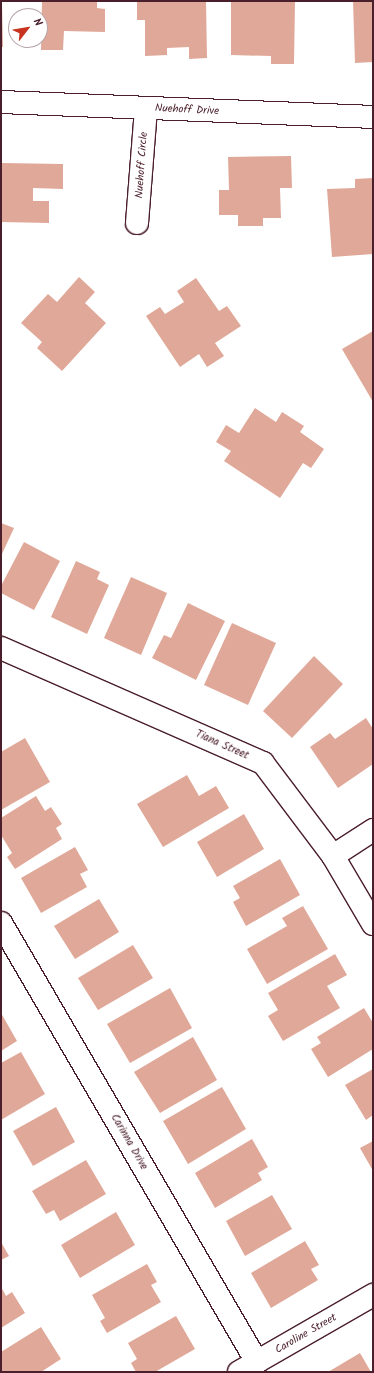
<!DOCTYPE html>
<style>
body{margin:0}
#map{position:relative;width:374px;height:1373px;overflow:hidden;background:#fff;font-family:Kalam,sans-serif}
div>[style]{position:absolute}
.building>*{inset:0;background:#e0a898}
.roads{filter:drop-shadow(1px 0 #4a1f2b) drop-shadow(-1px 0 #4a1f2b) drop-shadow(0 1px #4a1f2b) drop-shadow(0 -1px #4a1f2b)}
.minor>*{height:22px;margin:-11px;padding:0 11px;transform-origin:11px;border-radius:11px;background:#fff}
span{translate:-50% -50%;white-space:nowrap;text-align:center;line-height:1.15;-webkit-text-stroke:4px #fff;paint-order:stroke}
.street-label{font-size:11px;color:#4a1f2b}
.frame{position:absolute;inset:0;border:2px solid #4a1f2b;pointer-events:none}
.north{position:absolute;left:8px;top:8px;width:40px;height:40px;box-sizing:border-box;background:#fff;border:1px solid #b7a5aa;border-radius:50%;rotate:59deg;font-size:11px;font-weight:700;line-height:16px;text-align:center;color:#4a1f2b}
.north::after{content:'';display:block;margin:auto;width:14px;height:18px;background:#c8321e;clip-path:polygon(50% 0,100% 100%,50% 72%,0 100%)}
</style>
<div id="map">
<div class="building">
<div style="clip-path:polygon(42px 1px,97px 1px,97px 8px,105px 9px,105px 32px,64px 31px,63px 50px,41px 50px)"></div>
<div style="clip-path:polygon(137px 1px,206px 1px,207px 58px,189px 59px,189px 47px,167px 48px,167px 55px,145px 56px,145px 20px,137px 20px)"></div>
<div style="clip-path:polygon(231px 1px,295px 1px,294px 64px,271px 64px,271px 56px,231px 55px)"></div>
<div style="clip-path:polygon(353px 1px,373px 1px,373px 62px,355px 63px)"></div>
<div style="clip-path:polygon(1px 3px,2px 3px,3px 47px,1px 47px)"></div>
<div style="clip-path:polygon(291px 156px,292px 188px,280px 188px,281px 218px,263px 218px,263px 226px,238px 226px,238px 215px,219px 215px,219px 190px,229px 190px,228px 157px)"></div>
<div style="clip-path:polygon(1px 163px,63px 164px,63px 189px,33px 188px,33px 201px,49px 201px,49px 223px,1px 222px)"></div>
<div style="clip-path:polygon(373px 178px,373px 254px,332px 257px,327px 189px,355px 188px,355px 179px)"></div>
<div style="clip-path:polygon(79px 277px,95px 292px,85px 303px,106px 323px,62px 371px,37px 348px,42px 342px,21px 323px,48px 294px,57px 302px)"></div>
<div style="clip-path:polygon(196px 278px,219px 311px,227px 306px,241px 326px,215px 343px,224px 356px,207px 367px,199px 354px,180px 367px,146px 316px,160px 307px,165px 314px,184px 302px,177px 291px)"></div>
<div style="clip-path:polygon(373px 331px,373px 402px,342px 349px)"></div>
<div style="clip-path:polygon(255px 408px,276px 422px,282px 412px,304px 426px,300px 432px,324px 449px,311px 468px,303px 463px,280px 498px,224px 461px,231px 451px,216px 442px,226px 425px,239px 433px)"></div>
<div style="clip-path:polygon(1px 523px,14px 528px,1px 556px)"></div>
<div style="clip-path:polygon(24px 542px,60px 561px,34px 610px,1px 593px,1px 586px)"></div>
<div style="clip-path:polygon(76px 561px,100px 572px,97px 579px,109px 585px,87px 634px,51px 617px)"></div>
<div style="clip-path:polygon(131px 577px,167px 593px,141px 655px,104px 638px)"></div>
<div style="clip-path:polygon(188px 603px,225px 621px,196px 680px,152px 658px,164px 635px,171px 638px)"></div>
<div style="clip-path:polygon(232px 623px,276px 643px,248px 705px,204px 685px)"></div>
<div style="clip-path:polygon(314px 656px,343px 684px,292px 738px,263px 711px)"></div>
<div style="clip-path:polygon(366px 718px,373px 729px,373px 764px,338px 788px,310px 747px,330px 733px,335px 739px)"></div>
<div style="clip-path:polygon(25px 738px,50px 782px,1px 810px,1px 752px)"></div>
<div style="clip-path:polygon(187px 775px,199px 796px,216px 786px,229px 808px,163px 847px,137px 804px)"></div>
<div style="clip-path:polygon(36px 796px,45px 811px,51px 807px,62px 824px,56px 828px,62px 839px,15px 869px,7px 857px,12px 853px,1px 835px,1px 818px)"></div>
<div style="clip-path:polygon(244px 814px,264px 849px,217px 877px,197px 842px)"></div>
<div style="clip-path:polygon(75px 847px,88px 870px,80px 874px,87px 887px,41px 913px,21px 878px)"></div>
<div style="clip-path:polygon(280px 859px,300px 895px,246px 926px,233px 902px,240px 898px,233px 886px)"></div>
<div style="clip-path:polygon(99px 899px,119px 932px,75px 959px,54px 926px)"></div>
<div style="clip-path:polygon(303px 906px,328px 949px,267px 984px,247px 949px,287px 926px,282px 918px)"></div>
<div style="clip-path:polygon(133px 945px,153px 978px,98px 1010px,78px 978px)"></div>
<div style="clip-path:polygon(335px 954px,347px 975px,327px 986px,340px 1008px,283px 1041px,268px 1016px,278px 1010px,268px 993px)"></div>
<div style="clip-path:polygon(170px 988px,192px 1028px,130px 1063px,107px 1024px)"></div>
<div style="clip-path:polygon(364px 1008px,373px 1023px,373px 1049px,328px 1077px,311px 1049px,321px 1043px,317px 1037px)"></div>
<div style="clip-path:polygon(1px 1013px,17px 1041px,1px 1051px)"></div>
<div style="clip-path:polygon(193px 1037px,217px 1080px,160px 1113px,134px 1072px)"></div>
<div style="clip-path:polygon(21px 1052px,45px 1094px,1px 1120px,1px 1063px)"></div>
<div style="clip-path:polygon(373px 1069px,373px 1115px,366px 1120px,345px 1085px)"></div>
<div style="clip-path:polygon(222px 1087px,246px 1129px,188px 1164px,163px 1121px)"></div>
<div style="clip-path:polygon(56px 1107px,75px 1142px,33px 1166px,13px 1131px)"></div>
<div style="clip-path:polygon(252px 1139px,268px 1167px,258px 1173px,262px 1180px,215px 1208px,195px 1173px)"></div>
<div style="clip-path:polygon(373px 1141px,373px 1171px,360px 1148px)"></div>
<div style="clip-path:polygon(86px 1160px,106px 1194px,60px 1221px,54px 1210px,46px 1214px,32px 1191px)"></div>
<div style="clip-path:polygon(272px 1195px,292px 1229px,245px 1256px,226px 1221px)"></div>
<div style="clip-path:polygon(116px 1212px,135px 1245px,80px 1278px,61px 1245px)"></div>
<div style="clip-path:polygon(305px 1241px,319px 1265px,311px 1269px,318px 1280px,271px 1308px,251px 1273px)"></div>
<div style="clip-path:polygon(1px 1242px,9px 1256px,1px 1260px)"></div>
<div style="clip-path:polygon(147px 1264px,157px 1282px,151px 1285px,161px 1302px,107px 1333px,100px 1321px,105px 1318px,92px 1295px)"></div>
<div style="clip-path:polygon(1px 1287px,6px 1296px,12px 1292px,25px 1313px,1px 1328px)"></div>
<div style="clip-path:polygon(176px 1316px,195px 1349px,155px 1372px,136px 1372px,131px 1363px,137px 1359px,128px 1343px)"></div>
<div style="clip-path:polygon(41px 1327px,61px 1359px,41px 1372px,1px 1372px,1px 1352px)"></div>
<div style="clip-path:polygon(360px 1353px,371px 1372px,328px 1372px)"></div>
</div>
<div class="roads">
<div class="minor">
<div style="left:1px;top:102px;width:372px;rotate:2.3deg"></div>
<div style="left:137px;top:223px;width:115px;rotate:-85.5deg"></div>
<div style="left:1px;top:648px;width:286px;rotate:23.7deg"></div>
<div style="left:263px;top:763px;width:116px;rotate:53deg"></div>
<div style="left:333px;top:856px;width:79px;rotate:59.5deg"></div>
<div style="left:333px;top:856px;width:48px;rotate:-33deg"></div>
<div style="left:1px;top:923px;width:508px;rotate:59.75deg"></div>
<div style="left:239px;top:1372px;width:155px;rotate:-29.9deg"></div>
</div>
</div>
<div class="street-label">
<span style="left:187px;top:110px;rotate:3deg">Nuehoff Drive</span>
<span style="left:142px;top:165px;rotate:-86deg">Nuehoff Circle</span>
<span style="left:222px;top:745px;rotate:24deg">Tiana Street</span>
<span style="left:129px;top:1142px;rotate:60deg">Carinna Drive</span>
<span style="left:306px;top:1334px;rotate:-30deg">Caroline Street</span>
</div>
<div class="frame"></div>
<div class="north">N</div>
</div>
